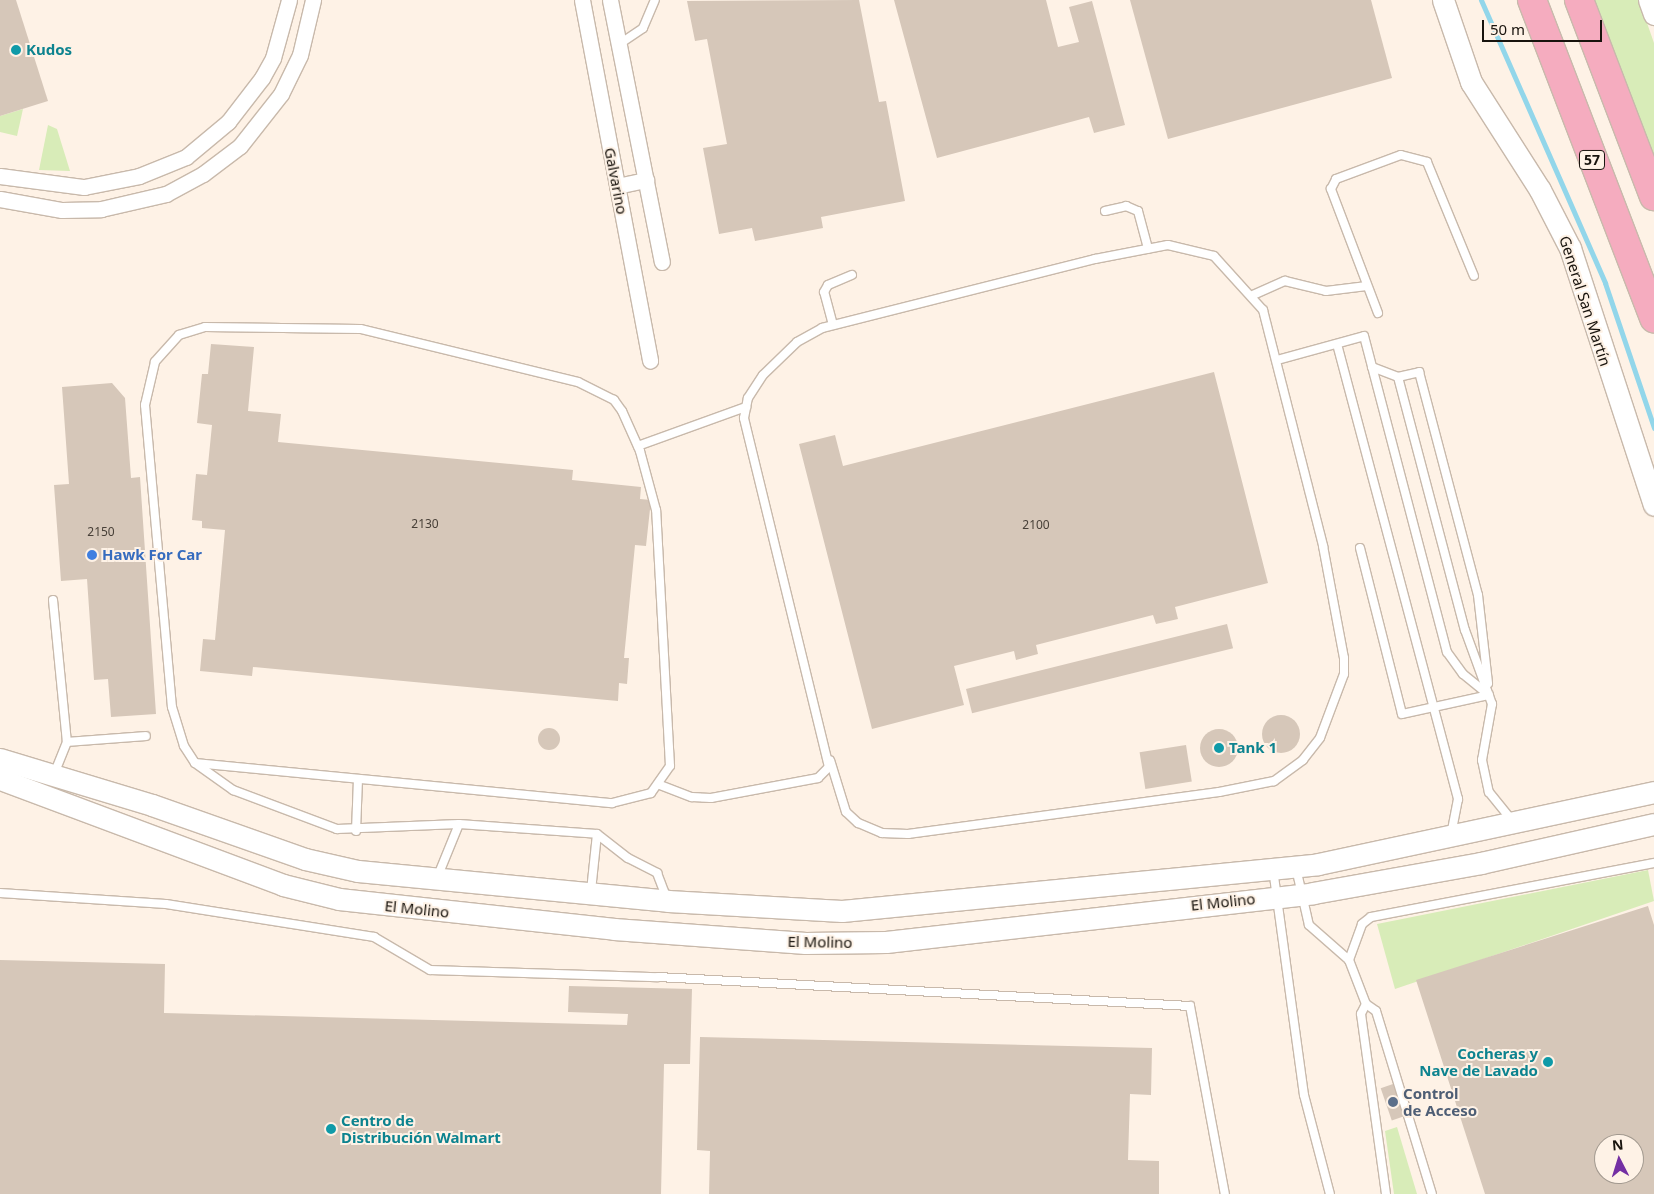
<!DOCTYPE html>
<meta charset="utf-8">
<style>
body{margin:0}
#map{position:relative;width:1654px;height:1194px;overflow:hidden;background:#fef2e6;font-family:"Noto Sans",sans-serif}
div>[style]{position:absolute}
.green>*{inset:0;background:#d8ecb8}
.stream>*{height:5px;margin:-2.5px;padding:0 2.5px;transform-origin:2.5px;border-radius:2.5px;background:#92d6ea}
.building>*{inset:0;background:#d6c7b9;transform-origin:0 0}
.round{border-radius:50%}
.roads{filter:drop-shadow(1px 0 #c8b9ab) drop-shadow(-1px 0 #c8b9ab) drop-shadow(0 1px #c8b9ab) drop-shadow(0 -1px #c8b9ab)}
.lane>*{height:8px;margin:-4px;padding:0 4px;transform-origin:4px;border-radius:4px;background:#fff}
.street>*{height:15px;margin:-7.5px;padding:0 7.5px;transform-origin:7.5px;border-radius:7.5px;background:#fff}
.secondary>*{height:21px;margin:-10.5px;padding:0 10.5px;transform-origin:10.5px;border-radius:10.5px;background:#fff}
.highway>*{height:28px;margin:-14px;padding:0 14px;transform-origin:14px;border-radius:14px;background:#f5acbf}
.dots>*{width:14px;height:14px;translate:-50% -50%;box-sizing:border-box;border:2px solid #fef2e6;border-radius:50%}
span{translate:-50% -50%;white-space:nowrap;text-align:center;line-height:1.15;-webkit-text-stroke:4px #fef2e6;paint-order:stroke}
.number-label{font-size:12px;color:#484038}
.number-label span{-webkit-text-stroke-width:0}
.shield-label span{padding:1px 4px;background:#fef2e6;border:1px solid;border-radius:4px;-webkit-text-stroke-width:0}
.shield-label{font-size:14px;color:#18130d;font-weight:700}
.culture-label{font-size:15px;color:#0d838f;font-weight:700}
.left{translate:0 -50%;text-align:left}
.right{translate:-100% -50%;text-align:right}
.street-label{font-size:15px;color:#18130d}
.shop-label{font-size:15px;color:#366cbe;font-weight:700}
.service-label{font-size:15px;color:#4e5e75;font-weight:700}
.north{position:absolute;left:1594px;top:1134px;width:50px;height:50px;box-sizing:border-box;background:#fef2e6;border:1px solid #a2998f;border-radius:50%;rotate:355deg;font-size:14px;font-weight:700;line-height:20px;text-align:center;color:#18130d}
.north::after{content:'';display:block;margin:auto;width:18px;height:22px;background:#742fa3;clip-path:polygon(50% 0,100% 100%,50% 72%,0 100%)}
.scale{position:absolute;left:1482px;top:20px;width:120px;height:22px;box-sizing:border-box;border:2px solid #18130d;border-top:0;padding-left:6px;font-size:15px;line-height:18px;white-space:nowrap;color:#18130d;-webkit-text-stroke:4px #fef2e6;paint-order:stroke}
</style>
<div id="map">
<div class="green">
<div style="clip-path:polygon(1590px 0,1639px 0,1654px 43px,1654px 168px)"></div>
<div style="clip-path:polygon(23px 109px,17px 136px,0 132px,0 116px)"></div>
<div style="clip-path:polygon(48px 125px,57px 129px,70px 171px,39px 170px)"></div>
<div style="clip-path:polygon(1648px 870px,1654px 901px,1395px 989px,1377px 924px)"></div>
<div style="clip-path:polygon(1397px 1127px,1417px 1194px,1394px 1194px,1385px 1131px)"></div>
</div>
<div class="stream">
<div style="left:1481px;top:0;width:309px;rotate:66.3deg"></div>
<div style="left:1605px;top:283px;width:153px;rotate:71.3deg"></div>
</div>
<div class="building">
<div style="clip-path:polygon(0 0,16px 0,48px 101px,0 116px)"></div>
<div style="clip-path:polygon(859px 0,879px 102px,886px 101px,905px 201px,821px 217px,823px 228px,755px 241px,752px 228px,719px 234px,703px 148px,727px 144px,707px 39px,695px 41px,687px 1px)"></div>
<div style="clip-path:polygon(894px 0,1046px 0,1058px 47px,1079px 42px,1069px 7px,1092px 1px,1125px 125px,1094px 133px,1089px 117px,937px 158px)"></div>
<div style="clip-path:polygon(1130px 0,1371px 0,1392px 78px,1168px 139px)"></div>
<div style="clip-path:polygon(211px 344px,254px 347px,248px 411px,281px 414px,278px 442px,573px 470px,572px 480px,641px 487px,640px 499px,651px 500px,646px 546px,635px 545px,624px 658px,629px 658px,627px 684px,619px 683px,618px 701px,253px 667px,252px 676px,200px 671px,203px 639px,215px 640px,225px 530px,202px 528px,202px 521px,192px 520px,196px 474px,207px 475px,212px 425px,197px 423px,202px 374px,208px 374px)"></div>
<div style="clip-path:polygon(1214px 372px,1268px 583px,1175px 607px,1178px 619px,1156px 624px,1153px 615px,1036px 645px,1038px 654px,1016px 660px,1014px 651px,954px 666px,964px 705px,872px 729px,799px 444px,835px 435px,843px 466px)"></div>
<div style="clip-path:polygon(112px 383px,125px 398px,131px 478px,140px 477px,156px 714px,111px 717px,108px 679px,94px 680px,87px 579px,61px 581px,54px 485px,69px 484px,62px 387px)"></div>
<div style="left:1227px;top:624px;width:25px;height:269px;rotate:76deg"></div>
<div class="round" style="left:1262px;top:715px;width:38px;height:38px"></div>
<div class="round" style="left:538px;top:728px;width:22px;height:22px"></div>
<div class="round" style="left:1200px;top:729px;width:38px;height:38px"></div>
<div style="left:1186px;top:745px;width:37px;height:47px;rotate:81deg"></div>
<div style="clip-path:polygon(evenodd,1648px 906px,1654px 925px,1654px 1194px,1485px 1194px,1416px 980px,1648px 906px,1604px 1144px,1634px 1144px,1634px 1174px,1604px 1174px,1604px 1144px)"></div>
<div style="clip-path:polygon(0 960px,165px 964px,164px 1013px,627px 1025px,628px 1014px,568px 1012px,569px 986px,692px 989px,690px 1064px,664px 1064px,661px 1194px,0 1194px)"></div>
<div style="clip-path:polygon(700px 1037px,1152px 1048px,1151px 1095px,1130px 1094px,1128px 1160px,1159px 1161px,1159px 1194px,709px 1194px,710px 1151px,697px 1150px)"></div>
<div style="left:1393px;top:1084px;width:34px;height:13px;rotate:71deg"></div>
</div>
<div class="roads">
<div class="lane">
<div style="left:618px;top:45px;width:30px;rotate:-34deg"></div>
<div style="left:643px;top:28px;width:30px;rotate:-67deg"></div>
<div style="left:1105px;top:211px;width:22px;rotate:-13deg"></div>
<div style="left:1126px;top:206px;width:13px;rotate:23deg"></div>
<div style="left:1138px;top:211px;width:39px;rotate:75deg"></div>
<div style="left:1253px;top:295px;width:35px;rotate:-24deg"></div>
<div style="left:1285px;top:281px;width:42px;rotate:13.7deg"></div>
<div style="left:1326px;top:291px;width:41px;rotate:-7deg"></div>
<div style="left:1378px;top:313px;width:133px;rotate:-110.8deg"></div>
<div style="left:1331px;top:189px;width:11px;rotate:-63deg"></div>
<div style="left:1336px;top:179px;width:69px;rotate:-20.3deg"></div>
<div style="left:1401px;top:155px;width:27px;rotate:15deg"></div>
<div style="left:1427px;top:162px;width:123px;rotate:67.6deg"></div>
<div style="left:833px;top:325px;width:34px;rotate:-105deg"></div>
<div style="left:824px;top:292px;width:8px;rotate:-60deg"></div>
<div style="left:828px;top:285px;width:26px;rotate:-23deg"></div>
<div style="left:1337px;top:344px;width:471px;rotate:75.1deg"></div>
<div style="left:1458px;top:799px;width:36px;rotate:101deg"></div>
<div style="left:1277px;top:360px;width:90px;rotate:-15.4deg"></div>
<div style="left:1364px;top:336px;width:327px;rotate:75.3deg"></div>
<div style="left:1447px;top:652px;width:27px;rotate:54deg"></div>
<div style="left:1463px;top:674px;width:32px;rotate:39deg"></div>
<div style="left:1372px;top:367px;width:28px;rotate:21deg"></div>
<div style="left:1398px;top:377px;width:262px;rotate:75.2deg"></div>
<div style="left:1465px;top:630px;width:79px;rotate:70deg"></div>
<div style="left:1492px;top:704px;width:57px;rotate:100.1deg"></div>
<div style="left:1482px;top:760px;width:33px;rotate:78deg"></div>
<div style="left:1489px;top:792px;width:35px;rotate:51deg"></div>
<div style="left:1398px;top:377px;width:22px;rotate:-13deg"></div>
<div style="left:1419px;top:372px;width:231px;rotate:75.2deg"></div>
<div style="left:1478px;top:595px;width:89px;rotate:83.5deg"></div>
<div style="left:638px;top:446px;width:115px;rotate:-19.9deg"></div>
<div style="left:1360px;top:548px;width:171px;rotate:75.8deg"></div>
<div style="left:1402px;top:714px;width:89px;rotate:-12.3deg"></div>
<div style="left:53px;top:600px;width:143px;rotate:84.4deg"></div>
<div style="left:67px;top:742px;width:35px;rotate:112deg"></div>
<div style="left:67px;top:742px;width:79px;rotate:-4.3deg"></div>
<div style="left:195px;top:763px;width:419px;rotate:5.5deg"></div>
<div style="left:612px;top:803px;width:40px;rotate:-14.4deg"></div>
<div style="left:651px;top:793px;width:33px;rotate:-55deg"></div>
<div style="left:670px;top:766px;width:256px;rotate:-93.1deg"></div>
<div style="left:656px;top:510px;width:61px;rotate:-105.2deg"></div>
<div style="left:640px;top:451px;width:44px;rotate:-114.2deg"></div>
<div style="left:622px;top:411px;width:14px;rotate:-126deg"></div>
<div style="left:614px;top:400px;width:40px;rotate:-153.4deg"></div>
<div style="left:578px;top:382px;width:224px;rotate:-166.3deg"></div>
<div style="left:360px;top:329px;width:155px;rotate:-179.3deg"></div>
<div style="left:205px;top:327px;width:27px;rotate:163deg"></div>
<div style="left:179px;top:335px;width:36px;rotate:132deg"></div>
<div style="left:155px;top:362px;width:44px;rotate:103.1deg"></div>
<div style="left:145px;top:405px;width:303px;rotate:84.9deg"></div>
<div style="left:172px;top:707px;width:41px;rotate:72.9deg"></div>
<div style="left:184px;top:746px;width:20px;rotate:57deg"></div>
<div style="left:195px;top:763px;width:47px;rotate:35.4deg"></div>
<div style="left:233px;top:790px;width:111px;rotate:20.6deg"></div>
<div style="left:337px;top:829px;width:122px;rotate:-2.3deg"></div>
<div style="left:660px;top:785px;width:34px;rotate:21deg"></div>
<div style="left:692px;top:797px;width:19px;rotate:3deg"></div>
<div style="left:711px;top:798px;width:109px;rotate:-10.6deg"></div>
<div style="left:818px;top:778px;width:16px;rotate:-45deg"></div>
<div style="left:829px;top:767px;width:359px;rotate:-103.7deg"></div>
<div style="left:744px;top:418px;width:20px;rotate:-79deg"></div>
<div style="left:748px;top:398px;width:27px;rotate:-57deg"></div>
<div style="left:763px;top:375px;width:47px;rotate:-44.1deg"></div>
<div style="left:797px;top:342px;width:29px;rotate:-29deg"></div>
<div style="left:822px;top:328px;width:282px;rotate:-14.2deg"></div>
<div style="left:1095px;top:259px;width:74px;rotate:-10.9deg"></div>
<div style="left:1168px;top:245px;width:47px;rotate:13.4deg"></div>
<div style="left:1214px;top:256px;width:73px;rotate:47.8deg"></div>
<div style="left:1263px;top:310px;width:244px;rotate:75.7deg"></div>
<div style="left:1323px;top:546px;width:114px;rotate:79.4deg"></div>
<div style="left:1344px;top:658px;width:16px;rotate:90deg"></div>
<div style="left:1344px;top:674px;width:68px;rotate:110.6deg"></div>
<div style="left:1320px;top:738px;width:28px;rotate:128deg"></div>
<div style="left:1303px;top:760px;width:36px;rotate:144deg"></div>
<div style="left:1274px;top:781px;width:56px;rotate:168.7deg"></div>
<div style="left:1219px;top:792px;width:314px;rotate:172.3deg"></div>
<div style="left:908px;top:834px;width:26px;rotate:-178deg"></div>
<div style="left:882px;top:833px;width:26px;rotate:-157deg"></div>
<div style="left:858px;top:823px;width:16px;rotate:-137deg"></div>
<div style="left:846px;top:812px;width:54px;rotate:-107.1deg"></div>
<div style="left:356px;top:831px;width:52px;rotate:-87.8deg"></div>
<div style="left:1296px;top:868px;width:58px;rotate:77.2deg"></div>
<div style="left:1309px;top:925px;width:53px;rotate:41.2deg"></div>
<div style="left:1349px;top:960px;width:47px;rotate:68.9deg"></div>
<div style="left:1366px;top:1004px;width:12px;rotate:35deg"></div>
<div style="left:1376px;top:1011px;width:191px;rotate:73deg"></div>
<div style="left:1273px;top:869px;width:228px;rotate:82.2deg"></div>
<div style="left:1304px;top:1095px;width:102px;rotate:75.3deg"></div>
<div style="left:437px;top:878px;width:58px;rotate:-67.8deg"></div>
<div style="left:459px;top:824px;width:138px;rotate:4.1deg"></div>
<div style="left:597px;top:834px;width:39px;rotate:38deg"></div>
<div style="left:628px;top:858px;width:33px;rotate:27deg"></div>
<div style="left:657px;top:873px;width:28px;rotate:69deg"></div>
<div style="left:591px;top:891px;width:57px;rotate:-84deg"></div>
<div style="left:0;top:893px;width:166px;rotate:3.8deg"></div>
<div style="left:166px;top:904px;width:211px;rotate:9deg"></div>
<div style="left:374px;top:937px;width:65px;rotate:30.5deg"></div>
<div style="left:430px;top:970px;width:228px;rotate:1.8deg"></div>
<div style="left:658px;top:977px;width:533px;rotate:3.12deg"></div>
<div style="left:1190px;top:1006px;width:191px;rotate:79.5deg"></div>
<div style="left:1349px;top:960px;width:38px;rotate:-70deg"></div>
<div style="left:1362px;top:924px;width:11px;rotate:-38deg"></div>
<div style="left:1371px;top:917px;width:288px;rotate:-10.8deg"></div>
<div style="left:1366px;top:1004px;width:11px;rotate:117deg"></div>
<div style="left:1361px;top:1014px;width:182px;rotate:82.1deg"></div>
</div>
<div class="street">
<div style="left:582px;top:0;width:367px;rotate:79.3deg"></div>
<div style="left:610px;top:0;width:267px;rotate:78.8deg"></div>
<div style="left:0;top:176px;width:85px;rotate:7.5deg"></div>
<div style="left:84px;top:187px;width:56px;rotate:-11.3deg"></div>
<div style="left:139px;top:176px;width:51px;rotate:-22deg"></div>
<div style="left:186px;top:157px;width:55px;rotate:-39.8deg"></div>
<div style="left:228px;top:122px;width:56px;rotate:-52.3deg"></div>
<div style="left:262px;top:78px;width:23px;rotate:-61deg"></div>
<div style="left:273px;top:58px;width:60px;rotate:-74.6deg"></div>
<div style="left:617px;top:186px;width:30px;rotate:-12deg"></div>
<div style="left:0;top:199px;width:63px;rotate:10.1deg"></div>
<div style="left:62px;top:210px;width:39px;rotate:-1deg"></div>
<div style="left:101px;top:209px;width:67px;rotate:-13deg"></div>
<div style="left:166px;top:194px;width:42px;rotate:-28.4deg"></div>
<div style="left:203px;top:174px;width:46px;rotate:-37.1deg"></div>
<div style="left:240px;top:146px;width:66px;rotate:-51.7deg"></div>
<div style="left:281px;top:94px;width:43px;rotate:-64deg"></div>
<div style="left:300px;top:55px;width:57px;rotate:-76.7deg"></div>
</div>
<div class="secondary">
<div style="left:1443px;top:0;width:87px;rotate:71.1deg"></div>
<div style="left:1471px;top:82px;width:128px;rotate:57.4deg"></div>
<div style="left:1540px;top:190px;width:65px;rotate:62.7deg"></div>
<div style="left:1570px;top:248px;width:270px;rotate:71.9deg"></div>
<div style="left:1649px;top:0;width:15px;rotate:70deg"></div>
<div style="left:0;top:759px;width:159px;rotate:16.8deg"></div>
<div style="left:152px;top:805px;width:162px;rotate:19.4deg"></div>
<div style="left:305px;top:859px;width:54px;rotate:12.8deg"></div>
<div style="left:358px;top:871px;width:311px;rotate:5.5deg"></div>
<div style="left:668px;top:901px;width:174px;rotate:3.3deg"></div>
<div style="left:842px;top:911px;width:478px;rotate:-5.6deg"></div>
<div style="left:1318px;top:864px;width:344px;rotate:-12.1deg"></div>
<div style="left:0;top:779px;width:302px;rotate:20.5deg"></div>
<div style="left:283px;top:885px;width:58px;rotate:14deg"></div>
<div style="left:339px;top:899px;width:277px;rotate:6.2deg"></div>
<div style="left:614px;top:929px;width:192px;rotate:4.2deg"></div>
<div style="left:805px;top:943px;width:81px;rotate:-0.7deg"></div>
<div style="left:886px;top:942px;width:430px;rotate:-6.5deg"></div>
<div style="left:1313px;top:893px;width:171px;rotate:-10.1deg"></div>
<div style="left:1481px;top:863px;width:177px;rotate:-12.7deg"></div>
</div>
<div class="highway">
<div style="left:1532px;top:0;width:341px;rotate:69deg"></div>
<div style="left:1579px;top:0;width:210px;rotate:69.1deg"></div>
</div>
</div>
<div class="dots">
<div style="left:16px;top:50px;background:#0f9aa8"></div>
<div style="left:92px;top:555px;background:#3f7fe0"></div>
<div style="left:1219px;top:748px;background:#0f9aa8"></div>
<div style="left:1548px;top:1062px;background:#0f9aa8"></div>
<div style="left:1393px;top:1102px;background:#5c6f8a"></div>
<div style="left:331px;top:1129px;background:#0f9aa8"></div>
</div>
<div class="number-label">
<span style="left:425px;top:524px">2130</span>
<span style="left:1036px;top:525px">2100</span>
<span style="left:101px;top:532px">2150</span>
</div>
<div class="shield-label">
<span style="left:1592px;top:160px">57</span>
</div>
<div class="culture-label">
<span class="left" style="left:26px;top:50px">Kudos</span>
<span class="left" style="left:1229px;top:748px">Tank 1</span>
<span class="right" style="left:1538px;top:1062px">Cocheras y<br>Nave de Lavado</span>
<span class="left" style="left:341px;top:1129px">Centro de<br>Distribución Walmart</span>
</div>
<div class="street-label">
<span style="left:616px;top:181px;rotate:79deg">Galvarino</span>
<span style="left:1585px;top:301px;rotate:72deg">General San Martín</span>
<span style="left:1223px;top:902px;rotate:-6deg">El Molino</span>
<span style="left:417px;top:909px;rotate:6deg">El Molino</span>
<span style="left:820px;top:942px;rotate:1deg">El Molino</span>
</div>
<div class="shop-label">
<span class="left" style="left:102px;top:555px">Hawk For Car</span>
</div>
<div class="service-label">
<span class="left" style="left:1403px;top:1102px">Control<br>de Acceso</span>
</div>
<div class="north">N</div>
<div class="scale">50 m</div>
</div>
